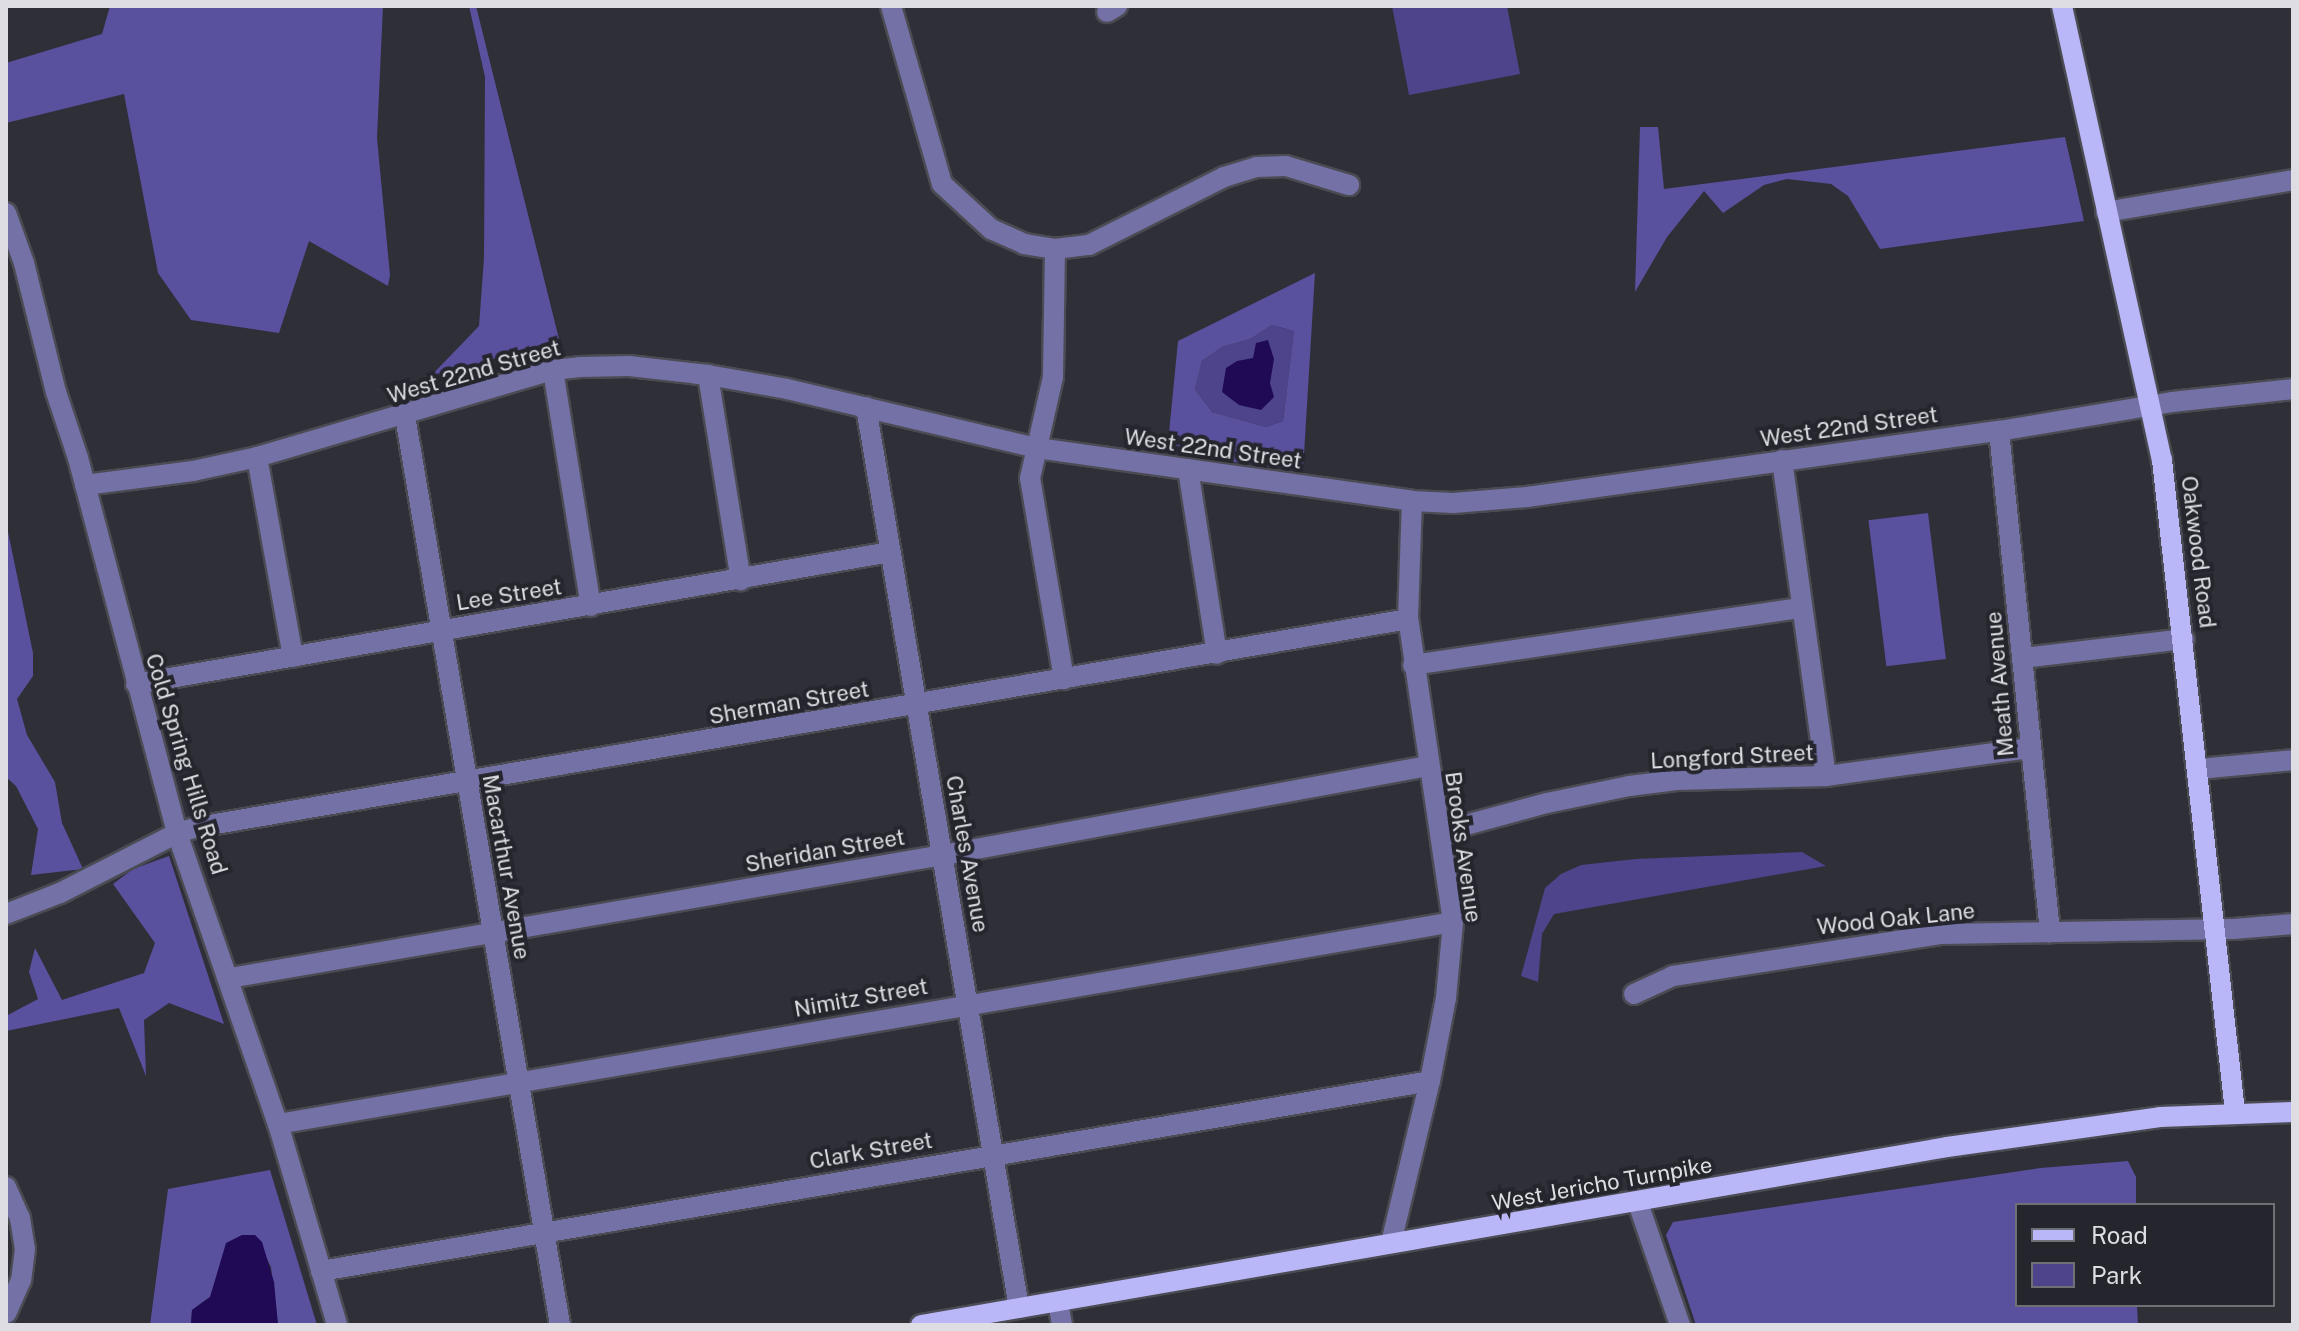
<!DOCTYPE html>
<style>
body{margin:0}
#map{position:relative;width:2299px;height:1331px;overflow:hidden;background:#2f2f38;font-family:"Public Sans",sans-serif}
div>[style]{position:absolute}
.green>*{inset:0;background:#4d448b}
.forest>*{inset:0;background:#59509e;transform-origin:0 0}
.water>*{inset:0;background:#200a55}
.roads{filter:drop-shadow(2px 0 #4b4b53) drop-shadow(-2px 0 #4b4b53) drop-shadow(0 2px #4b4b53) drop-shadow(0 -2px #4b4b53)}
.minor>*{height:20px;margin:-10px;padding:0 10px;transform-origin:10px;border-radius:10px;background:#7471a6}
.major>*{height:20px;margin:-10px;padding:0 10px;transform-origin:10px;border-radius:10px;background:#bab7f9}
span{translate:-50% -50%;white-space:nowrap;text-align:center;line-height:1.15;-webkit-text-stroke:8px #25252e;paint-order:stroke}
.street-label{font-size:22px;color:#dddde3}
.frame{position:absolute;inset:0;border:8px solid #dddde3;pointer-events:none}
.legend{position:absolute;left:2015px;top:1203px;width:260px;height:104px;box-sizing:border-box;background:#25252e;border:2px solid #6f6f76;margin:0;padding:10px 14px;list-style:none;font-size:24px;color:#dddde3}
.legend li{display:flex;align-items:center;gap:16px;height:40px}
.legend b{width:40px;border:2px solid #6f6f76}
</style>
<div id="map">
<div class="green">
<div style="clip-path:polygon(1392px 6px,1507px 6px,1520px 74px,1409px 95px)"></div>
<div style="clip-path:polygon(1272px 325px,1294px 331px,1283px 421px,1266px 427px,1212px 412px,1195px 389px,1202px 361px,1222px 347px,1250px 339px)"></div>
<div style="clip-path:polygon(1802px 852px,1826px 866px,1554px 914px,1542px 934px,1538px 982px,1521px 976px,1545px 888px,1561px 874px,1581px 865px,1636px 859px)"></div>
</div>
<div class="forest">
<div style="clip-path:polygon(110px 6px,383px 6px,377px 138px,390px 275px,388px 286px,309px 241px,279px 333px,191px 320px,158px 273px,124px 94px,6px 123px,6px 63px,102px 34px)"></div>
<div style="clip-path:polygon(469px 6px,476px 6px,559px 339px,428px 379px,479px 326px,484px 258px,485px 77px)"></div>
<div style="clip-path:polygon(1640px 127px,1658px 127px,1664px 189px,2065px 137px,2084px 221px,1880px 249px,1848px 196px,1831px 184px,1787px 179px,1764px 185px,1723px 213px,1704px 191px,1667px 237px,1635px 292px)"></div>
<div style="clip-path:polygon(evenodd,1315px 273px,1303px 471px,1167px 453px,1178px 341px,1315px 273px,1272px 325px,1294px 331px,1283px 421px,1266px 427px,1212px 412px,1195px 389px,1202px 361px,1222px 347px,1250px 339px,1272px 325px)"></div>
<div style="left:1928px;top:513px;width:147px;height:60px;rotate:83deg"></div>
<div style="clip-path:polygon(6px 522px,33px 653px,33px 676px,17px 699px,27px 735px,55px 782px,62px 823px,83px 869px,31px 875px,38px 829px,16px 786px,6px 777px)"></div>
<div style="clip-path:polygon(169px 856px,224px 1024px,169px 1003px,144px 1020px,146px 1076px,119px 1008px,6px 1031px,6px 1016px,38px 999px,29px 972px,35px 948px,62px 1000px,144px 973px,155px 943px,113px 884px,133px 869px)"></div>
<div style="clip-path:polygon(2128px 1161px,2136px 1177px,2136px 1205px,2017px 1205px,2017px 1305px,2137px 1305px,2138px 1325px,1696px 1325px,1666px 1235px,1673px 1222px,2040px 1168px)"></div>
<div style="clip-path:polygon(270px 1170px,317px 1325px,278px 1325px,271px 1267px,255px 1235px,242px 1235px,232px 1241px,210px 1297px,192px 1310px,191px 1325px,150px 1325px,168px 1189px)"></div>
</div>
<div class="water">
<div style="clip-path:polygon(1268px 340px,1274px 359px,1270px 383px,1274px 397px,1261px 410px,1239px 405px,1222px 392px,1226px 368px,1237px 361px,1253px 358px,1256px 343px)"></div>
<div style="clip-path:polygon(242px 1235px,255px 1235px,262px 1242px,274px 1282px,278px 1325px,191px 1325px,192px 1310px,210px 1297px,226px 1243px)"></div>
</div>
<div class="roads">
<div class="minor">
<div style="left:891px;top:6px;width:185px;rotate:74deg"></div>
<div style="left:942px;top:184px;width:67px;rotate:42.6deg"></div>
<div style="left:991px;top:229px;width:36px;rotate:24deg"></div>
<div style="left:1024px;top:244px;width:31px;rotate:9deg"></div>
<div style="left:1055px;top:249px;width:34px;rotate:-7deg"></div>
<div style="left:1089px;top:245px;width:151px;rotate:-26.7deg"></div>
<div style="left:1224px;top:177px;width:34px;rotate:-17deg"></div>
<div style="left:1257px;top:167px;width:29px;rotate:-2deg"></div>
<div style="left:1286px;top:166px;width:66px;rotate:16.8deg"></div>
<div style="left:1107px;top:12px;width:12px;rotate:-31deg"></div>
<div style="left:2106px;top:212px;width:190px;rotate:-9.7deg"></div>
<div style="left:6px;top:213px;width:53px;rotate:70.2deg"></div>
<div style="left:24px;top:263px;width:133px;rotate:76.1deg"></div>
<div style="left:56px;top:392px;width:70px;rotate:71.6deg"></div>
<div style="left:78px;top:458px;width:388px;rotate:75.2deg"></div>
<div style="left:177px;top:833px;width:308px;rotate:70.9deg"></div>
<div style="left:278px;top:1124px;width:209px;rotate:73.6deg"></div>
<div style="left:1055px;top:249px;width:128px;rotate:90.9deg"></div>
<div style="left:1053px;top:377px;width:104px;rotate:102.8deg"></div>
<div style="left:1030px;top:478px;width:204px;rotate:80.4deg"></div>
<div style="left:553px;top:370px;width:239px;rotate:80.9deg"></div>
<div style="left:708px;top:375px;width:208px;rotate:80.9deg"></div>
<div style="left:866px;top:407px;width:914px;rotate:80.36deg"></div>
<div style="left:405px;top:416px;width:922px;rotate:80.32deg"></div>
<div style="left:1999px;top:431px;width:504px;rotate:84.19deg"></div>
<div style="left:257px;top:457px;width:203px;rotate:79.8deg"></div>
<div style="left:1782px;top:460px;width:319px;rotate:82.1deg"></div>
<div style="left:1188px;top:469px;width:187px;rotate:81.1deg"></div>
<div style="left:85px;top:485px;width:109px;rotate:-7.4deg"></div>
<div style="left:193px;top:471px;width:66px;rotate:-12.3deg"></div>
<div style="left:257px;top:457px;width:309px;rotate:-16.4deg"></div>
<div style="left:553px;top:370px;width:27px;rotate:-6deg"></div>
<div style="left:580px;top:367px;width:49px;rotate:-1.2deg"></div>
<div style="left:629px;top:366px;width:80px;rotate:6.5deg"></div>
<div style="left:708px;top:375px;width:80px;rotate:10deg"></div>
<div style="left:787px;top:389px;width:257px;rotate:13.3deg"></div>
<div style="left:1037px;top:448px;width:379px;rotate:8deg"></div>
<div style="left:1412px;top:501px;width:41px;rotate:2.8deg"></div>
<div style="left:1453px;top:503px;width:74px;rotate:-4.6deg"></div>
<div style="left:1527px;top:497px;width:477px;rotate:-8deg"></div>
<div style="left:1999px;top:431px;width:175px;rotate:-9.5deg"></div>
<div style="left:2172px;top:402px;width:122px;rotate:-6.1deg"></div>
<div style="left:2023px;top:658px;width:162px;rotate:-6.7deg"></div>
<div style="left:1413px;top:665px;width:392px;rotate:-8.4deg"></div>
<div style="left:136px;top:684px;width:765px;rotate:-9.93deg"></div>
<div style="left:2198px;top:769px;width:95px;rotate:-5.4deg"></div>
<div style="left:1440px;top:832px;width:111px;rotate:-15.2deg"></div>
<div style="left:1547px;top:803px;width:84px;rotate:-11.7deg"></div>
<div style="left:1629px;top:786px;width:48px;rotate:-7.1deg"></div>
<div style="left:1677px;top:780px;width:149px;rotate:-1.5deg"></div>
<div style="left:1826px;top:776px;width:206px;rotate:-7.8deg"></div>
<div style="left:6px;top:914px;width:58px;rotate:-21.3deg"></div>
<div style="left:60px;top:893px;width:131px;rotate:-27.1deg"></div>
<div style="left:177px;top:833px;width:22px;rotate:-16deg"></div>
<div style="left:198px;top:827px;width:1228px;rotate:-9.75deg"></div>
<div style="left:230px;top:978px;width:724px;rotate:-9.79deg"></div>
<div style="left:943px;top:855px;width:492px;rotate:-10.4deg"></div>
<div style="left:1634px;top:994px;width:43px;rotate:-24.8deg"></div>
<div style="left:1673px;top:976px;width:272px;rotate:-8.9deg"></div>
<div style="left:1942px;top:934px;width:292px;rotate:-1deg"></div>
<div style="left:2234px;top:929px;width:59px;rotate:-4.8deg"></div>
<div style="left:278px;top:1124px;width:1192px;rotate:-9.75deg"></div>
<div style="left:6px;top:1187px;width:34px;rotate:66deg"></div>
<div style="left:20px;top:1218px;width:31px;rotate:81deg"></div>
<div style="left:25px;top:1249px;width:31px;rotate:97deg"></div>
<div style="left:21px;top:1280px;width:36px;rotate:114deg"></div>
<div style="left:1638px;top:1203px;width:129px;rotate:71deg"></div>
<div style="left:1391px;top:1243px;width:167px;rotate:-76.5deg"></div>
<div style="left:1430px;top:1081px;width:85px;rotate:-79.1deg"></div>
<div style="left:1446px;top:998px;width:76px;rotate:-84.7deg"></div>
<div style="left:1453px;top:922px;width:306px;rotate:-98.4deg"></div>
<div style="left:1408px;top:619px;width:118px;rotate:-88.1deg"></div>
<div style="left:321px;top:1271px;width:1125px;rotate:-9.72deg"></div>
<div style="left:1058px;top:1302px;width:23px;rotate:80deg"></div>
</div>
<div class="major">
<div style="left:2062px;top:6px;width:465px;rotate:77.6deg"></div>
<div style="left:2162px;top:460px;width:656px;rotate:83.61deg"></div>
<div style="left:921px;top:1325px;width:1041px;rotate:-9.84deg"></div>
<div style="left:1947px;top:1147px;width:215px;rotate:-8deg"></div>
<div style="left:2160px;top:1117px;width:133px;rotate:-2.2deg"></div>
</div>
</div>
<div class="street-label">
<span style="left:474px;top:372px;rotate:-16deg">West 22nd Street</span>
<span style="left:1849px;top:427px;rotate:-8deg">West 22nd Street</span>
<span style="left:1213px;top:449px;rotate:8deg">West 22nd Street</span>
<span style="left:2198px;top:552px;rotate:83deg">Oakwood Road</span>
<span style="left:509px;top:595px;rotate:-9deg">Lee Street</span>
<span style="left:2000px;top:684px;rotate:-95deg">Meath Avenue</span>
<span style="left:789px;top:703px;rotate:-10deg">Sherman Street</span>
<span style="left:1732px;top:757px;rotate:-3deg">Longford Street</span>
<span style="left:186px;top:764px;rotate:73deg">Cold Spring Hills Road</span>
<span style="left:1463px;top:847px;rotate:82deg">Brooks Avenue</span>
<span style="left:825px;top:851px;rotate:-10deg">Sheridan Street</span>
<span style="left:967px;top:854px;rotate:80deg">Charles Avenue</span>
<span style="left:506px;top:867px;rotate:80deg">Macarthur Avenue</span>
<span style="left:1896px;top:919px;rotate:-6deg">Wood Oak Lane</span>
<span style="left:861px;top:998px;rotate:-10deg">Nimitz Street</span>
<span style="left:871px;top:1151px;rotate:-10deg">Clark Street</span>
<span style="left:1602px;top:1184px;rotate:-10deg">West Jericho Turnpike</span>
</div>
<div class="frame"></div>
<ul class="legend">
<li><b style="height:10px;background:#bab7f9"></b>Road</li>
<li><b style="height:22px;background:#4d448b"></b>Park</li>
</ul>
</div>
